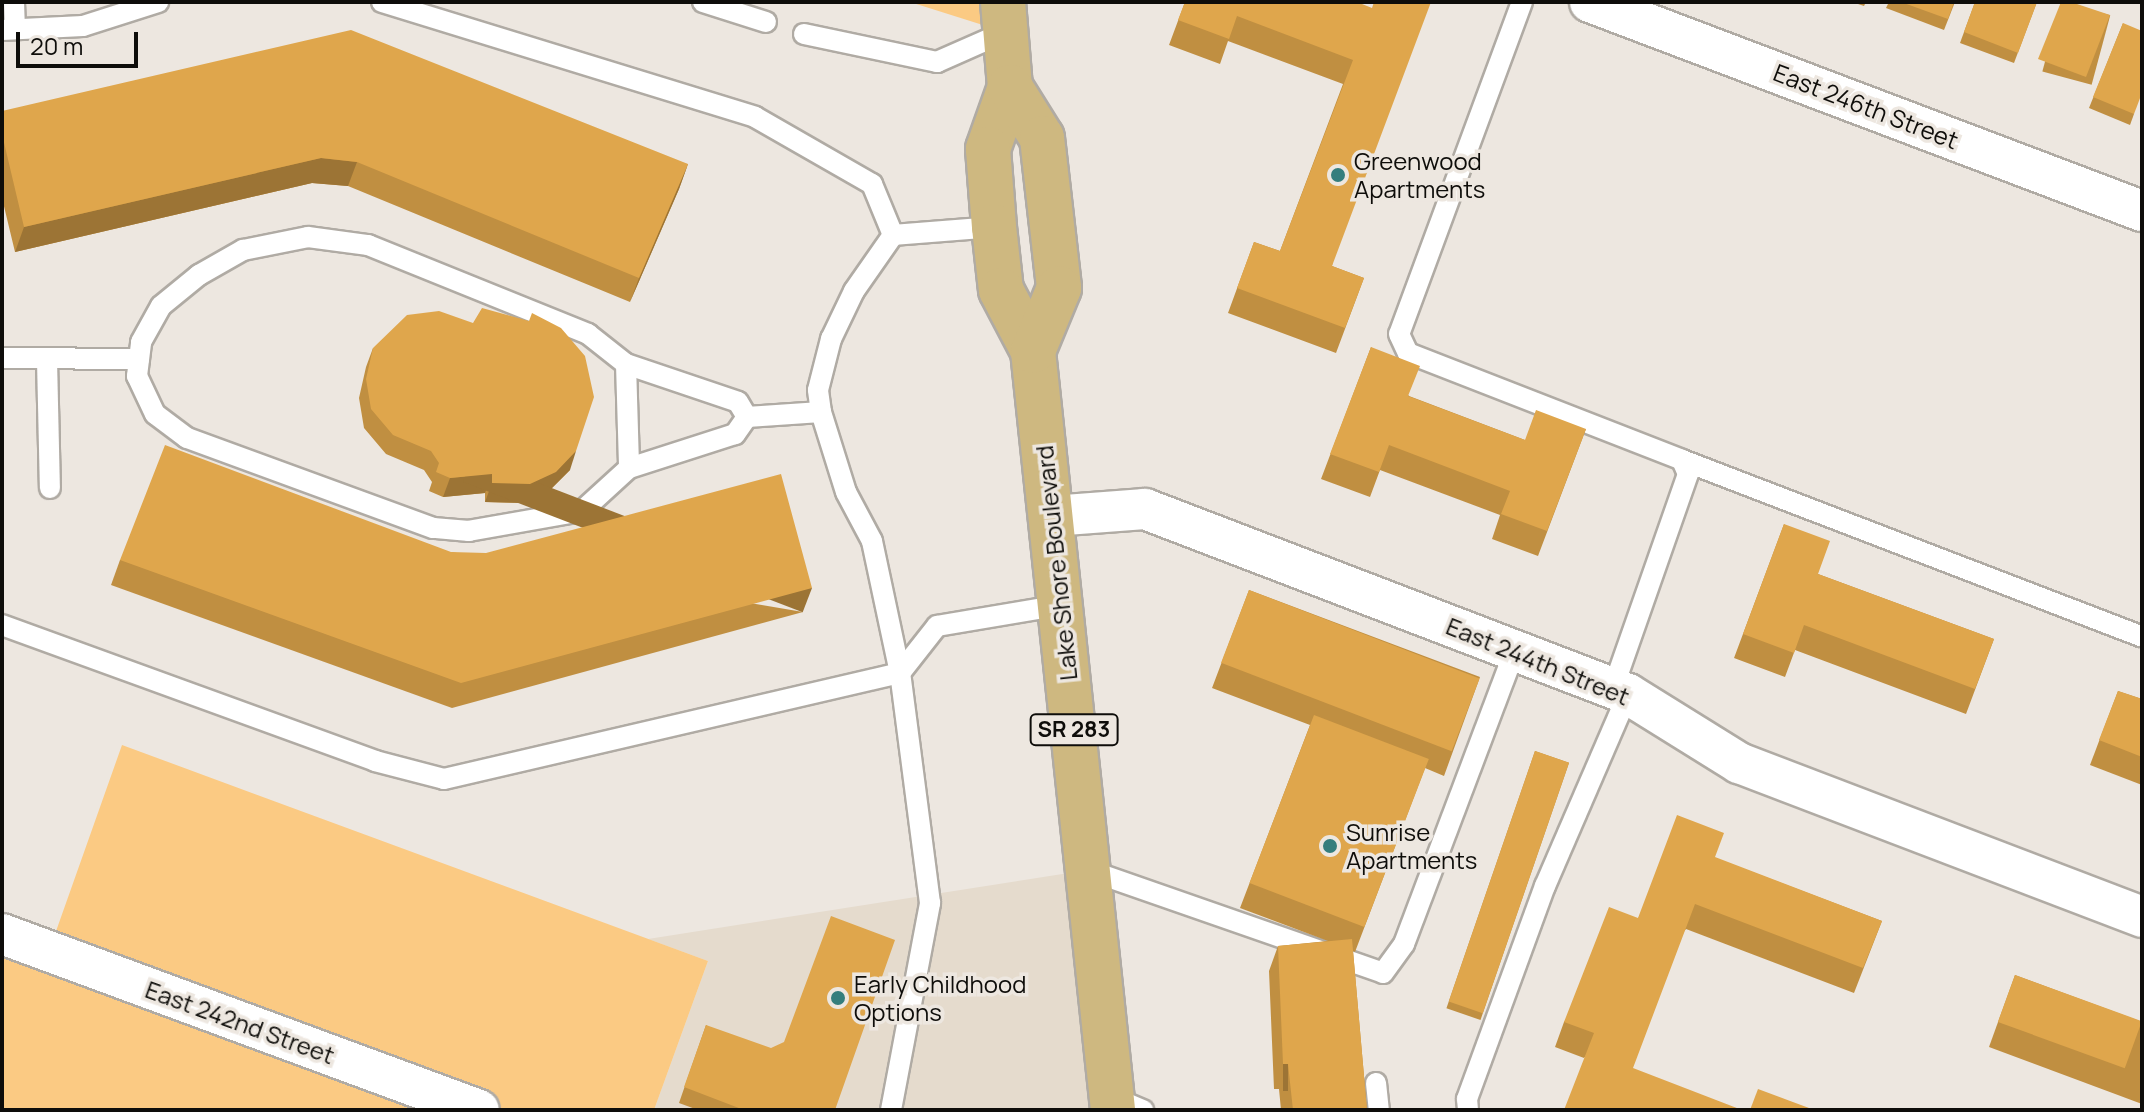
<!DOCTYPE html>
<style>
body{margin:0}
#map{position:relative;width:2144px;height:1112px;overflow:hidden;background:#ede7e0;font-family:Manrope,sans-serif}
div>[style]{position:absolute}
.built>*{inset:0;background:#e5dbcd}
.green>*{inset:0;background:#fbca83}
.roads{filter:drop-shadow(2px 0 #b0aba4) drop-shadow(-2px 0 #b0aba4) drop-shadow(0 2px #b0aba4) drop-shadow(0 -2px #b0aba4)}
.lane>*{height:20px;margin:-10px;padding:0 10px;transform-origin:10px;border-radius:10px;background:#fff}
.street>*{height:40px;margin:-20px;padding:0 20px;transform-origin:20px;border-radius:20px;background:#fff}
.primary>*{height:44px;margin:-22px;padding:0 22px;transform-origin:22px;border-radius:22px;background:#ceb880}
.wall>*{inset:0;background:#c08f41;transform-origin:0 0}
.shaded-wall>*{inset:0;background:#9c7435;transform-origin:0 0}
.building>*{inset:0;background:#dfa64c;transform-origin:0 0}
.dots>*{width:22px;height:22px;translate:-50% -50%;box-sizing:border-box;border:4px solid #ede7e0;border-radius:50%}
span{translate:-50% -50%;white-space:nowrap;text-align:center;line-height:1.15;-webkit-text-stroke:7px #ede7e0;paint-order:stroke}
.shield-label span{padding:2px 6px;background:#ede7e0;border:2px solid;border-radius:6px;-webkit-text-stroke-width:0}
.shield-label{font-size:22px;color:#0e0d0a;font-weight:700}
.street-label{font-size:24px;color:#0e0d0a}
.poi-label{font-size:24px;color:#0e0d0a}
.left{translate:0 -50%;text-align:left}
.frame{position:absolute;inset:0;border:4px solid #0e0d0a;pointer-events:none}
.scale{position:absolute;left:16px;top:32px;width:122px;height:36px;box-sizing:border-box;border:4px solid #0e0d0a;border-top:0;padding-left:10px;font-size:24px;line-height:28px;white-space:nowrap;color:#0e0d0a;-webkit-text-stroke:6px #ede7e0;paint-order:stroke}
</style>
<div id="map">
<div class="built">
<div style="clip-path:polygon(1088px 870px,1113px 1110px,654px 1110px,708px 961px,648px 939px)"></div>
</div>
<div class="green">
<div style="clip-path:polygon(910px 2px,1003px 2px,1005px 32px)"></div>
<div style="clip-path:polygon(122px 745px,708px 961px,654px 1110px,2px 1110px,2px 934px,49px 951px)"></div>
</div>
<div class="roads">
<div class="lane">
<div style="left:14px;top:2px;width:26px;rotate:88deg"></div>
<div style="left:382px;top:2px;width:390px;rotate:17.1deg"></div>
<div style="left:755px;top:117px;width:135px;rotate:29.8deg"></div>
<div style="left:872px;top:184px;width:55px;rotate:67.6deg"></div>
<div style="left:703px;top:2px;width:66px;rotate:17.6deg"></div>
<div style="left:1522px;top:2px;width:354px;rotate:110.3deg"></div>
<div style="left:1399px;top:334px;width:21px;rotate:65deg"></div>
<div style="left:1408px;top:353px;width:294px;rotate:21.3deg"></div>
<div style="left:1682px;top:460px;width:15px;rotate:67deg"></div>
<div style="left:1688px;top:474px;width:227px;rotate:109.3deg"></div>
<div style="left:2px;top:30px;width:81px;rotate:-2.8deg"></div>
<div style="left:83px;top:26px;width:79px;rotate:-17.7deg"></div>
<div style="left:804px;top:34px;width:136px;rotate:11.9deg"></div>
<div style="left:937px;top:62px;width:74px;rotate:-23.8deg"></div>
<div style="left:893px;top:235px;width:101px;rotate:-4.5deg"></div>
<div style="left:308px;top:237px;width:61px;rotate:7.6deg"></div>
<div style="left:368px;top:245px;width:237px;rotate:22deg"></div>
<div style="left:588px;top:334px;width:48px;rotate:38.3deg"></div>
<div style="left:626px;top:364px;width:118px;rotate:18.7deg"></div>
<div style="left:738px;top:402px;width:17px;rotate:59deg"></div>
<div style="left:747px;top:417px;width:21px;rotate:125deg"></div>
<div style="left:735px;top:434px;width:111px;rotate:162.2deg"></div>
<div style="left:629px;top:468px;width:64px;rotate:137.5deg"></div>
<div style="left:582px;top:511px;width:115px;rotate:170deg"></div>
<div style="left:469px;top:531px;width:36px;rotate:-175deg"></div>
<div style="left:433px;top:528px;width:262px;rotate:-159.9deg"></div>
<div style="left:187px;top:438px;width:40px;rotate:-143deg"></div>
<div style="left:155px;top:414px;width:42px;rotate:-115.3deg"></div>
<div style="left:137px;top:376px;width:34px;rotate:-83deg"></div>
<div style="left:141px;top:342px;width:41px;rotate:-60.9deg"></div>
<div style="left:161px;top:306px;width:49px;rotate:-39.2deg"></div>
<div style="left:199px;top:275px;width:51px;rotate:-29.6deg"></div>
<div style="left:243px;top:250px;width:66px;rotate:-11.3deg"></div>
<div style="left:2px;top:358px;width:137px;rotate:0.4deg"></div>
<div style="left:47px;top:360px;width:128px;rotate:88.7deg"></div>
<div style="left:626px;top:364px;width:104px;rotate:88.3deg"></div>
<div style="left:747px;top:417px;width:74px;rotate:-3.9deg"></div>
<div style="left:821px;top:412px;width:22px;rotate:-98deg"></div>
<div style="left:818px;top:390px;width:53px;rotate:-75.7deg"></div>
<div style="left:831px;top:339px;width:53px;rotate:-64.4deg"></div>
<div style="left:854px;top:291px;width:68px;rotate:-55.1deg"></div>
<div style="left:1682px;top:460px;width:493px;rotate:21deg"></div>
<div style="left:2px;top:625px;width:397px;rotate:20deg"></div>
<div style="left:375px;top:761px;width:71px;rotate:14.6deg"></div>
<div style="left:444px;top:779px;width:468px;rotate:-13.1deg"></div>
<div style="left:900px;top:673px;width:135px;rotate:-102deg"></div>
<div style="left:872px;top:541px;width:55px;rotate:-118deg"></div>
<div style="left:846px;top:492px;width:84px;rotate:-107.4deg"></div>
<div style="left:1088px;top:870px;width:312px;rotate:19.2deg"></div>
<div style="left:1383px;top:973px;width:36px;rotate:-54deg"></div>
<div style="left:1404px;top:944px;width:313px;rotate:-69.3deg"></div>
<div style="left:1376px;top:1083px;width:27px;rotate:84deg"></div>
<div style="left:1112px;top:1097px;width:34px;rotate:23deg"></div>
<div style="left:891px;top:1110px;width:211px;rotate:-79.3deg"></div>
<div style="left:930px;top:903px;width:232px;rotate:-97.4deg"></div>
<div style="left:900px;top:673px;width:60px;rotate:-51.8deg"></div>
<div style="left:937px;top:626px;width:126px;rotate:-9.6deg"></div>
<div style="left:1468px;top:1110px;width:11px;rotate:-95deg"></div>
<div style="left:1467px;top:1099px;width:227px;rotate:-69.9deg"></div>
<div style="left:1545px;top:886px;width:209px;rotate:-66.6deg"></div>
</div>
<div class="street">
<div style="left:1590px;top:2px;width:590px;rotate:20.74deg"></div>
<div style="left:1052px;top:516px;width:93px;rotate:-4.3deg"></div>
<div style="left:1145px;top:509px;width:517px;rotate:20.96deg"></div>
<div style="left:1628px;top:694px;width:131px;rotate:31.9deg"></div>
<div style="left:1739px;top:763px;width:431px;rotate:20.9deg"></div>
<div style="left:2px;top:934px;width:508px;rotate:20.25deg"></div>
</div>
<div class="primary">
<div style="left:1003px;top:2px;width:85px;rotate:85.3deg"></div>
<div style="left:1010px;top:87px;width:66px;rotate:109.5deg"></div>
<div style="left:988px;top:149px;width:78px;rotate:85.6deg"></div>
<div style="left:994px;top:227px;width:63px;rotate:83.7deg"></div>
<div style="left:1001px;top:290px;width:69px;rotate:62.3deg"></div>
<div style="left:1033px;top:351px;width:763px;rotate:83.98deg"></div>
<div style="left:1010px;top:87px;width:60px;rotate:57.9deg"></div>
<div style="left:1042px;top:138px;width:151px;rotate:83.5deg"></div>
<div style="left:1059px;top:288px;width:68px;rotate:112.4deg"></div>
</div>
</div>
<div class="wall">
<div style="clip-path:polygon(1185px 2px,1372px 8px,1332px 266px,1364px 278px,1336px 353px,1228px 313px,1254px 242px,1280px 251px,1343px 84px,1228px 41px,1220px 64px,1169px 45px)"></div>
<div style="clip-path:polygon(1852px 2px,1866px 2px,1864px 6px)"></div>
<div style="clip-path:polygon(1889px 2px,1955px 2px,1944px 30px,1886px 8px)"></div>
<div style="clip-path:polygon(1975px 2px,2037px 2px,2014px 63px,1960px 43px)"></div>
<div style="left:2061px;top:2px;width:51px;height:72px;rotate:15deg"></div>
<div style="clip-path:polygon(2123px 23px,2134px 114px,2130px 125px,2089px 108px)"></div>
<div style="clip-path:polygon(2px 111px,688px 164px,679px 189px,630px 302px,348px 186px,312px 183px,15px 252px,2px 198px)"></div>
<div style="clip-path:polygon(1371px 347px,1409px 396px,1525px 440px,1586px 429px,1538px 556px,1492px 539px,1500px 515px,1380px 470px,1370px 497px,1321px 479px)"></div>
<div style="clip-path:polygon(373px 348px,570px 470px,549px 491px,523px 503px,485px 502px,485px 493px,443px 497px,429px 491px,432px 482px,424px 470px,386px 454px,364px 428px,359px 398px,366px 367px)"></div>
<div style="clip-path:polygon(1784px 524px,1818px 574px,1994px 639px,1966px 714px,1795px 650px,1785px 677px,1734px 658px)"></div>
<div style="clip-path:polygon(451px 552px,803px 612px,452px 708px,111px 585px,120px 560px)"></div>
<div style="clip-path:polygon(1249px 590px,1480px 677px,1444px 776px,1425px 768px,1355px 952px,1353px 951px,1367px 1110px,1281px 1110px,1279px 1089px,1274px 1089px,1269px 971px,1278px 946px,1328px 941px,1240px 908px,1310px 725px,1212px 688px)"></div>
<div style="clip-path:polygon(2118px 691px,2142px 699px,2142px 785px,2090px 765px)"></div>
<div style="left:1535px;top:751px;width:36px;height:272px;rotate:19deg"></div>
<div style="clip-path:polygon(1715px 858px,1882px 921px,1854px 993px,1686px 929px,1584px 1058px,1555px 1047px,1564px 1022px,1638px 918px)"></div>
<div style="clip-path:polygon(2015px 975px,2142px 1022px,2142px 1104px,1989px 1047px)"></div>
<div style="clip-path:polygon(706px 1025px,835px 1110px,698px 1110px,679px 1103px)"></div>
</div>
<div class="shaded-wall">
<div style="clip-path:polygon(321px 158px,357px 162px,348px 186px,312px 183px,15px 252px,24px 227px)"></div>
<div style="clip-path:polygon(688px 164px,679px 189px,630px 302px,639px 278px)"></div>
<div style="clip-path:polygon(576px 451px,570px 470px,549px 491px,523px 503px,485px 502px,492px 483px)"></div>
<div style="clip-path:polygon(492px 474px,485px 493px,443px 497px,450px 478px)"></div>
<div style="left:812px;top:588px;width:26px;height:364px;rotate:111deg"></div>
<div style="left:1283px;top:1064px;width:5px;height:27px"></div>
</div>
<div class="building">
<div style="clip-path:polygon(1185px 2px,1357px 2px,1372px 8px,1374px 2px,1431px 2px,1332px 266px,1364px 278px,1345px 328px,1237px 288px,1254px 242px,1280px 251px,1353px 60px,1237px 16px,1229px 39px,1178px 20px)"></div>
<div style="clip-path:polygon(1901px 2px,1954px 2px,1948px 19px)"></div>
<div style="clip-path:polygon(1975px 2px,2037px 2px,2018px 53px,1964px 32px)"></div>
<div style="clip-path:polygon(2061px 2px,2071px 2px,2110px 15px,2086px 77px,2038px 59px)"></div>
<div style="clip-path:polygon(2123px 23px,2142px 31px,2142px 93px,2134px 114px,2093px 97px)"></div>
<div style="clip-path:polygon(351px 30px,688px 164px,639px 278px,357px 162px,321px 158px,24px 227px,2px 134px,2px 111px)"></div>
<div style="clip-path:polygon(482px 308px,529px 321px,532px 313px,561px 328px,585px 356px,594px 397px,576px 451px,556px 472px,530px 484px,492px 483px,492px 474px,450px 478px,436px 472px,439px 463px,431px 451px,393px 435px,371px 409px,366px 379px,373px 348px,407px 315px,439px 311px,473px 323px)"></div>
<div style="clip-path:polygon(1371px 347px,1420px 366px,1408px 396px,1525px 440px,1536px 410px,1586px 429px,1547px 531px,1501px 514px,1510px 491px,1389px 445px,1379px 472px,1330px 454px)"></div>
<div style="clip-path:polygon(165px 445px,451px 552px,486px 553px,781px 474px,812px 588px,461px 683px,120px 560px)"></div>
<div style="clip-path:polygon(1784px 524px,1830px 541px,1818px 574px,1994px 639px,1975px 689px,1804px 625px,1794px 653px,1743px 634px)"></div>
<div style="left:1249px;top:590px;width:247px;height:78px;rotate:21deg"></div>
<div style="clip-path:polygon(2118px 691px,2142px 699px,2142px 757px,2099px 740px)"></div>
<div style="left:1314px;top:715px;width:123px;height:180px;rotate:21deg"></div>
<div style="left:1535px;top:751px;width:36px;height:265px;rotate:19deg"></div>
<div style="clip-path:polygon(1677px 815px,1724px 833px,1715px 857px,1882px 921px,1863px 968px,1695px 904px,1633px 1068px,1742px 1110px,1564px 1110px,1594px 1033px,1564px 1022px,1609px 907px,1638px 918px)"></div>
<div style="clip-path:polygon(831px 916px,895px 940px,835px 1110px,744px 1110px,684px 1087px,706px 1025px,771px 1048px,784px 1042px)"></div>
<div style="clip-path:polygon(1352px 939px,1367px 1110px,1293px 1110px,1288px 1064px,1283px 1064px,1278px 946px)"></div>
<div style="left:2015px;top:975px;width:135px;height:50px;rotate:20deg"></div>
<div style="clip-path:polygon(1758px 1089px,1809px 1108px,1808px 1110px,1750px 1110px)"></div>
</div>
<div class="dots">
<div style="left:1338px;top:175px;background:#357e7d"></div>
<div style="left:1330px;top:846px;background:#357e7d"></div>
<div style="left:838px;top:998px;background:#357e7d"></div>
</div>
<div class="shield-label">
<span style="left:1074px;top:730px">SR 283</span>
</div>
<div class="street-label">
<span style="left:1866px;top:106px;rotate:21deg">East 246th Street</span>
<span style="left:1056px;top:563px;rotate:-96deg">Lake Shore Boulevard</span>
<span style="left:1538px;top:661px;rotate:22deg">East 244th Street</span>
<span style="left:240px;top:1022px;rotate:20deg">East 242nd Street</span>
</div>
<div class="poi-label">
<span class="left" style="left:1354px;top:175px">Greenwood<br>Apartments</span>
<span class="left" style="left:1346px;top:846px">Sunrise<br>Apartments</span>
<span class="left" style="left:854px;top:998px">Early Childhood<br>Options</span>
</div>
<div class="frame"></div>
<div class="scale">20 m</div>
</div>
